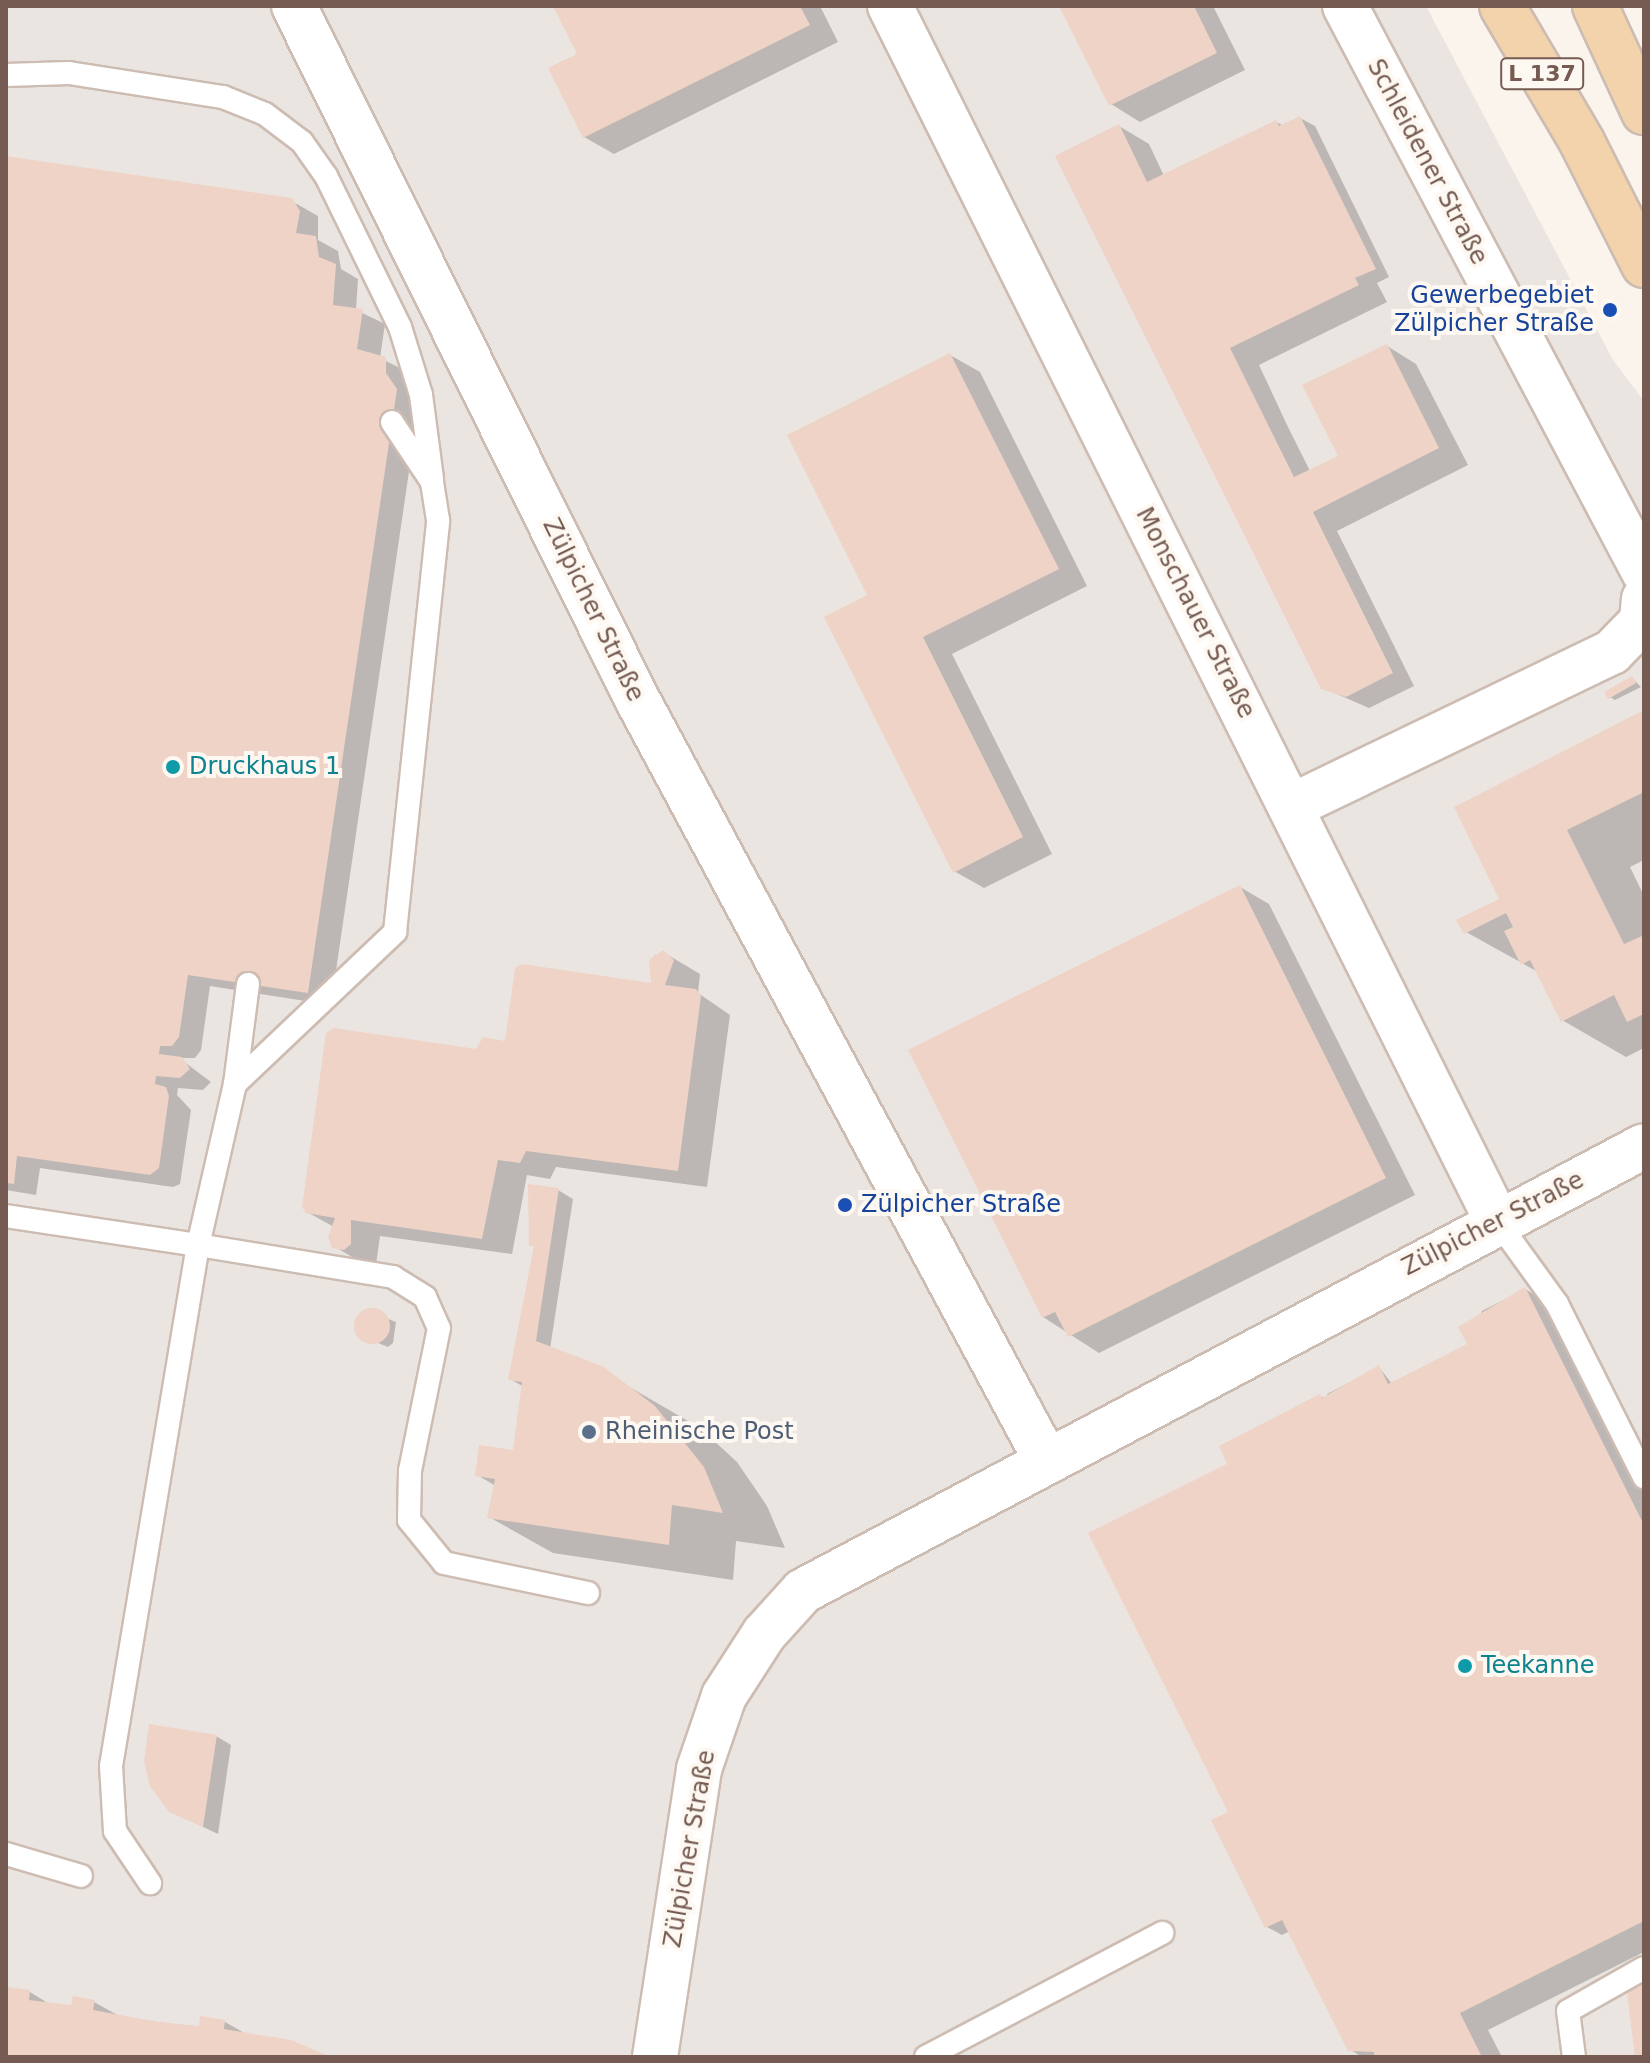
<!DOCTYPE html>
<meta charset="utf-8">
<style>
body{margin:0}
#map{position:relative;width:1650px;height:2063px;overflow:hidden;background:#fbf4ec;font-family:"DejaVu Sans",sans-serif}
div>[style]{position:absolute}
.industrial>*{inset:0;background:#ebe5e1}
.shadow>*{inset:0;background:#0003}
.building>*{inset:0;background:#eed3c6;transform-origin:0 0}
.round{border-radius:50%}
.roads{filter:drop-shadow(2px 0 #cdbcb2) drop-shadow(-2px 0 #cdbcb2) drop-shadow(0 2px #cdbcb2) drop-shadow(0 -2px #cdbcb2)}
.lane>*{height:22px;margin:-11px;padding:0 11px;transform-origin:11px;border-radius:11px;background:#fff}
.street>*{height:44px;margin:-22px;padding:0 22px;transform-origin:22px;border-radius:22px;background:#fff}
.primary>*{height:44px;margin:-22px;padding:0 22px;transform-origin:22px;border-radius:22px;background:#f3d3ac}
.dots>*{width:22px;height:22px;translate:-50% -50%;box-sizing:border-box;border:4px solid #fef8f2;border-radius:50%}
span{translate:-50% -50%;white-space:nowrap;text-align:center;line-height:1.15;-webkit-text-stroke:8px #fef8f2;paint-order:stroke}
.shield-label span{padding:2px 6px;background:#fef8f2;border:2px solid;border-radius:6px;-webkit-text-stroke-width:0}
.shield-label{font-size:22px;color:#755b51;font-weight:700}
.street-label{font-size:24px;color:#755b51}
.transit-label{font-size:24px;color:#164399}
.right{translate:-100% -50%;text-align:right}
.left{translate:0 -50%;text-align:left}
.culture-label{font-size:24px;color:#0d838f}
.service-label{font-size:24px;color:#4e5e75}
.frame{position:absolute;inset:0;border:8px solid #755b51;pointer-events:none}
</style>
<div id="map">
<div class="industrial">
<div style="clip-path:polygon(6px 6px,1426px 6px,1613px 360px,1644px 401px,1644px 2057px,6px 2057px)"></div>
</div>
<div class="shadow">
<div style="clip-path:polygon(555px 6px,820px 6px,838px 42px,614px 154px,584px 137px,581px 54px)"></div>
<div style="clip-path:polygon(1061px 6px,1213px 6px,1245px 70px,1140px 122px,1111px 104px)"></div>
<div style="clip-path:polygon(1300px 118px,1315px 126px,1389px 277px,1377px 283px,1387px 302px,1259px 365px,1287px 425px,1310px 471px,1340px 456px,1387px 346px,1416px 364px,1468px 465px,1337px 531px,1414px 686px,1369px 708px,1323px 688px,1119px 126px,1149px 144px,1164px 176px,1276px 122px,1284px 126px)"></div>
<div style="clip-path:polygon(6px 162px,295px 203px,318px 216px,318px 240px,338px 251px,341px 269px,358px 279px,356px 310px,385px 324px,380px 358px,408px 372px,419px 403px,331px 1005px,210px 986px,201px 1050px,195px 1058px,179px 1058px,211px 1082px,203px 1090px,178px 1088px,177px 1095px,191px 1110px,180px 1184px,173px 1187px,40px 1168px,36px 1195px,6px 1190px)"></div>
<div style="clip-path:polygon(950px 355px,980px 372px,1087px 586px,952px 654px,1052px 854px,984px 888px,954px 871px,870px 596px)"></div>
<div style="clip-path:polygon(1632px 678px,1641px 687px,1615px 700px,1608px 696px)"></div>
<div style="clip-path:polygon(1644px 713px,1644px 860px,1630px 867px,1644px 896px,1644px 1048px,1626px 1057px,1562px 1020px,1538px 972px,1466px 932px,1502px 900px)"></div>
<div style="clip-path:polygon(1240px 887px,1269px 904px,1415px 1195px,1099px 1353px,1043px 1317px)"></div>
<div style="clip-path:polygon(663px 952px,700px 974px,698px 993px,730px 1015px,707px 1187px,556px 1167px,550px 1179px,527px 1175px,512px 1254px,380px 1236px,376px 1265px,367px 1266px,337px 1248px,334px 1227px,307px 1212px,477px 1051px,653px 985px,654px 956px)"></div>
<div style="clip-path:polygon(558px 1190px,573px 1199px,550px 1349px,578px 1357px,700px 1428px,737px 1462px,767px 1506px,785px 1548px,736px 1541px,733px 1580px,553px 1553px,489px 1517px,496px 1486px,477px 1475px,515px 1452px,524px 1387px,510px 1379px,535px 1247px,531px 1244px)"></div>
<div style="clip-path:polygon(1525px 1289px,1547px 1302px,1644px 1495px,1644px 1952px,1488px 2030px,1502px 2057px,1362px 2057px,1349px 2049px,1290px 1931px,1282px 1935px,1267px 1927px,1232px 1817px,1230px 1464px,1320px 1396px,1330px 1401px,1327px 1394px,1379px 1367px,1392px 1384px,1469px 1345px,1482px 1311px)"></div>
<div style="clip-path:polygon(365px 1310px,396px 1322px,393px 1343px,388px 1347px,356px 1334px)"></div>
<div style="clip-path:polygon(216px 1736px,231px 1745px,218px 1834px,178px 1815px)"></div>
<div style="clip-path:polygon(30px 1992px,51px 2005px,73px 2008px,94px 2002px,121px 2017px,201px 2028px,225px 2022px,248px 2035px,326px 2057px,6px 2057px,6px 1999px)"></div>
</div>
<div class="building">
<div style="clip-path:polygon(553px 6px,800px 6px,810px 25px,583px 138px,548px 68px,577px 54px)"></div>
<div style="clip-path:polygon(1059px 6px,1194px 6px,1217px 53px,1109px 106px)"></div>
<div style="clip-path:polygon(1300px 116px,1376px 269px,1355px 278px,1359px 285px,1230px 348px,1294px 477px,1338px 456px,1302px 385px,1387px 344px,1439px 448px,1313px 512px,1393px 673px,1346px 697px,1321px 689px,1055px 156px,1119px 124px,1147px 182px,1276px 120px,1279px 126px)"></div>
<div style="clip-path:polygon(6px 156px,292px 198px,300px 211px,296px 233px,316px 236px,319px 257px,336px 264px,333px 305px,363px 309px,357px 349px,386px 357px,386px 373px,397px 389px,308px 993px,188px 975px,179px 1037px,172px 1046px,160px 1046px,159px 1054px,182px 1057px,190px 1069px,180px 1078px,156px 1076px,155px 1084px,166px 1087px,169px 1096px,159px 1168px,150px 1175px,17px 1156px,14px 1184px,6px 1183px)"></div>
<div style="clip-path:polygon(950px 353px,1059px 569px,923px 637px,1023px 837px,953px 873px,824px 617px,867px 595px,787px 435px)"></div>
<div style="left:1632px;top:676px;width:8px;height:32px;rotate:60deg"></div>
<div style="clip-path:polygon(1644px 710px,1644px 792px,1567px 830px,1624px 944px,1644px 935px,1644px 1014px,1627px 1022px,1614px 995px,1561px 1022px,1530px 960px,1521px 965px,1504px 931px,1513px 927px,1506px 913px,1464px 934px,1456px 920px,1499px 899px,1454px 807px)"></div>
<div style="clip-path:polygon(1240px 885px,1386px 1178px,1068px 1337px,1055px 1312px,1042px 1318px,908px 1050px)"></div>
<div style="clip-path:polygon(663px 950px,674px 960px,665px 985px,696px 989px,701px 996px,678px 1171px,526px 1151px,520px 1163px,498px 1160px,482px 1239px,351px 1220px,351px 1244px,344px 1250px,332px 1248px,328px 1237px,335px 1218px,306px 1213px,302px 1207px,326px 1033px,334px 1028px,476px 1049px,483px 1037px,505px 1041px,515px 968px,522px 964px,651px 983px,649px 960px)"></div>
<div style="clip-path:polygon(528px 1184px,559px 1188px,536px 1341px,604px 1367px,655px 1406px,704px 1467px,723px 1513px,672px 1505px,669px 1545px,487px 1518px,495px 1479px,475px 1476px,479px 1445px,513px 1450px,522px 1382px,508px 1380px,534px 1246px,529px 1246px)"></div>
<div style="clip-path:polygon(1525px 1287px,1644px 1525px,1644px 1921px,1460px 2013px,1482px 2057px,1374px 2057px,1374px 2052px,1348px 2051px,1282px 1920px,1265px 1928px,1211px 1820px,1228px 1812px,1088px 1533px,1227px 1464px,1219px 1446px,1320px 1394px,1322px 1398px,1379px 1365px,1388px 1384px,1467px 1344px,1458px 1327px)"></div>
<div class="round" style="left:354px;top:1308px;width:36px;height:36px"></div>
<div style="clip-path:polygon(149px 1724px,217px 1735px,203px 1827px,169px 1812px,150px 1786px,144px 1761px)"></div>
<div style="clip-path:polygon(1644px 1983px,1644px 2057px,1635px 2057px,1627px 1992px)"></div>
<div style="clip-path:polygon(7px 1987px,30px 1990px,29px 2000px,71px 2005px,73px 1996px,95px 2000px,93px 2010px,158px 2022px,199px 2026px,200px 2016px,225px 2020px,224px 2029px,291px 2040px,331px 2057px,6px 2057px)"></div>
</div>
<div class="roads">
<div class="lane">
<div style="left:6px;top:75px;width:63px;rotate:-1.8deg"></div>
<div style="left:69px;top:73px;width:156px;rotate:8.9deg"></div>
<div style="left:223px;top:97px;width:45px;rotate:22deg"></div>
<div style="left:265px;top:114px;width:46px;rotate:37.1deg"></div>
<div style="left:302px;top:142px;width:42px;rotate:54.8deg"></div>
<div style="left:326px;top:176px;width:168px;rotate:63.9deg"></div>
<div style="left:400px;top:327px;width:71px;rotate:72.8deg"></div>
<div style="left:421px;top:395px;width:84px;rotate:82.5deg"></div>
<div style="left:248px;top:984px;width:101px;rotate:97.4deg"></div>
<div style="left:235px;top:1084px;width:165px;rotate:102.9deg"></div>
<div style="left:198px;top:1245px;width:198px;rotate:9.3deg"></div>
<div style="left:393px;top:1277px;width:38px;rotate:32deg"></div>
<div style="left:425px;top:1297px;width:34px;rotate:66deg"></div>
<div style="left:439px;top:1328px;width:146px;rotate:101.5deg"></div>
<div style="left:410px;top:1471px;width:49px;rotate:91.2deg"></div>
<div style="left:409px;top:1520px;width:55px;rotate:50.9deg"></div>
<div style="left:444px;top:1563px;width:147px;rotate:11.8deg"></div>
<div style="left:235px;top:1084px;width:221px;rotate:-43.5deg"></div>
<div style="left:395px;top:932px;width:414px;rotate:-84deg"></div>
<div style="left:438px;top:520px;width:38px;rotate:-99deg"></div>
<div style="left:432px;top:482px;width:72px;rotate:-123.7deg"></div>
<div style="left:6px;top:1216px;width:194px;rotate:8.6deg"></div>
<div style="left:198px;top:1245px;width:528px;rotate:99.48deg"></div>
<div style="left:111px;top:1766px;width:65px;rotate:86.5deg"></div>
<div style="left:115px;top:1831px;width:63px;rotate:56.1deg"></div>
<div style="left:1497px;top:1221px;width:102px;rotate:54.1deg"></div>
<div style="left:1557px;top:1304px;width:194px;rotate:63.3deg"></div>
<div style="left:6px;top:1854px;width:78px;rotate:16.3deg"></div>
<div style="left:926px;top:2057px;width:267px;rotate:-27.7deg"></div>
<div style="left:1574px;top:2057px;width:46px;rotate:-97.4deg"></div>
<div style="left:1568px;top:2011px;width:87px;rotate:-29.5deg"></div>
</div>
<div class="street">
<div style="left:294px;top:6px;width:773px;rotate:63.67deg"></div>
<div style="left:637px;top:699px;width:862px;rotate:61.74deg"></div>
<div style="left:890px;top:6px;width:1358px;rotate:63.45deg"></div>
<div style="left:1345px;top:6px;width:640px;rotate:62.15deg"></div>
<div style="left:1292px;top:806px;width:355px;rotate:-25.7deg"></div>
<div style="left:1612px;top:652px;width:43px;rotate:-45.9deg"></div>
<div style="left:1642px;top:621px;width:22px;rotate:-85deg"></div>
<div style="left:655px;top:2057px;width:291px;rotate:-81.3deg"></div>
<div style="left:699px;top:1769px;width:77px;rotate:-71.1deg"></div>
<div style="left:724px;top:1696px;width:74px;rotate:-57.2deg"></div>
<div style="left:764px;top:1634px;width:58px;rotate:-47.8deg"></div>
<div style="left:803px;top:1591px;width:951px;rotate:-27.88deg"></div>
</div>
<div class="primary">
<div style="left:1502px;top:6px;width:158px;rotate:59.5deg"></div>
<div style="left:1582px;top:142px;width:138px;rotate:63.2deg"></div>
<div style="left:1595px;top:6px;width:117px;rotate:65.2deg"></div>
</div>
</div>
<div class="dots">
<div style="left:1610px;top:310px;background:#1a4fb4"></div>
<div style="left:173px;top:767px;background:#0f9aa8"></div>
<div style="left:845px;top:1205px;background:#1a4fb4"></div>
<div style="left:589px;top:1432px;background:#5c6f8a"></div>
<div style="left:1465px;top:1666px;background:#0f9aa8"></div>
</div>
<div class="shield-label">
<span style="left:1542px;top:74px">L 137</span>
</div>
<div class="street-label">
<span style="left:1427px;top:162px;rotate:62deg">Schleidener Straße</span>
<span style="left:593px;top:610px;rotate:64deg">Zülpicher Straße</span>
<span style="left:1195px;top:613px;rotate:63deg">Monschauer Straße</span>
<span style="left:1493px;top:1224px;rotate:-27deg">Zülpicher Straße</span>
<span style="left:690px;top:1849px;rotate:-80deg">Zülpicher Straße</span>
</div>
<div class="transit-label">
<span class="right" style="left:1594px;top:310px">Gewerbegebiet<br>Zülpicher Straße</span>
<span class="left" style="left:861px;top:1205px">Zülpicher Straße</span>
</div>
<div class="culture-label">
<span class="left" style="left:189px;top:767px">Druckhaus 1</span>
<span class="left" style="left:1481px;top:1666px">Teekanne</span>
</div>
<div class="service-label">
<span class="left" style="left:605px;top:1432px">Rheinische Post</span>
</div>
<div class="frame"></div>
</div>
